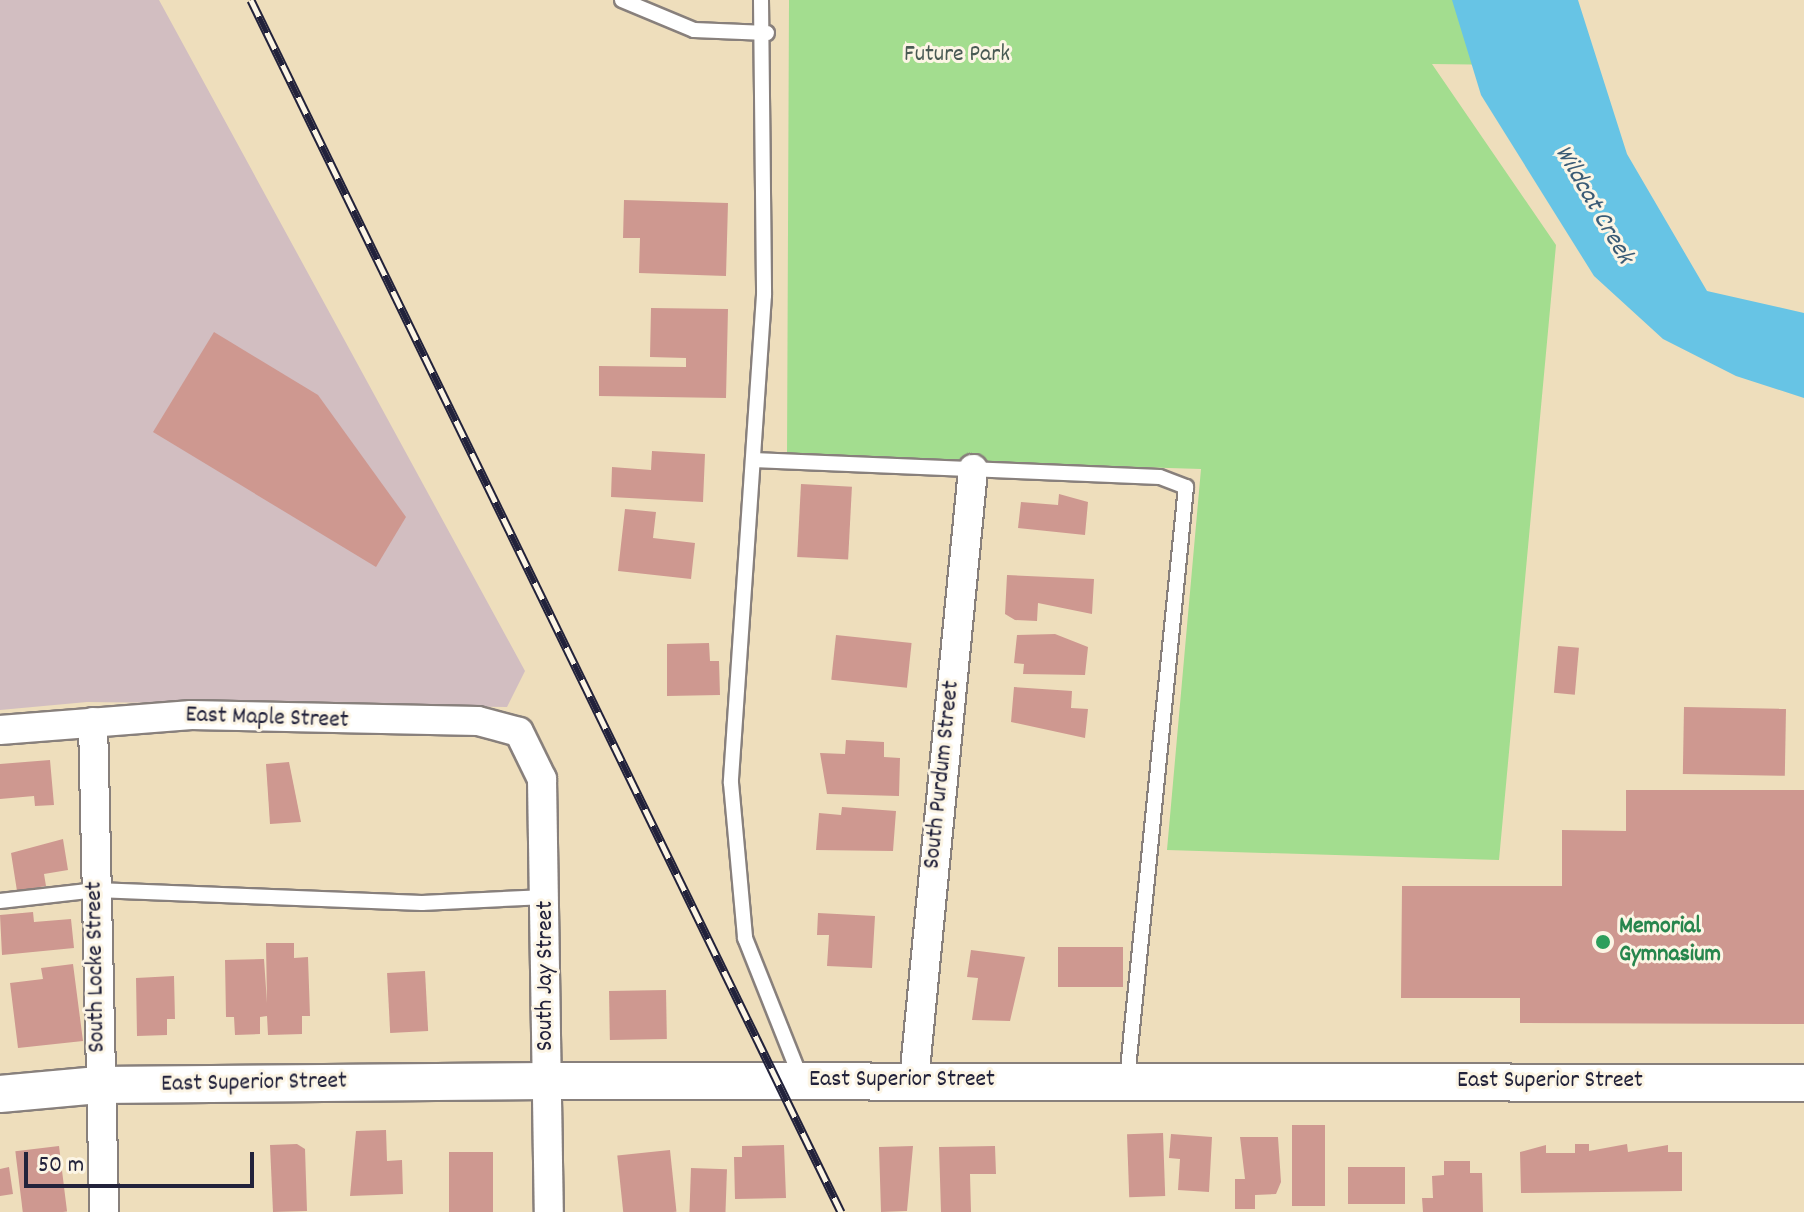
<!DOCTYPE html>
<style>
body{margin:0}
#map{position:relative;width:1804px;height:1212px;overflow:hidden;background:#eedebc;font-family:Dekko,sans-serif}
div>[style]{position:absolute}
.industrial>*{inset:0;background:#d2bec1}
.green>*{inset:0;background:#a3dd8f}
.water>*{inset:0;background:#67c4e5}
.building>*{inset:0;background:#ce9890;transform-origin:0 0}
.roads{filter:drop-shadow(2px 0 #88807c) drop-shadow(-2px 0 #88807c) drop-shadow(0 2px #88807c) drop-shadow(0 -2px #88807c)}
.service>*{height:14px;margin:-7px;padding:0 7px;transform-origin:7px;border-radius:7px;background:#fff}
.minor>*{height:28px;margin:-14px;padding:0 14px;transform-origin:14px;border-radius:14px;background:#fff}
.tertiary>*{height:36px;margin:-18px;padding:0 18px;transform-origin:18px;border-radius:18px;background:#fff}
.rail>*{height:9px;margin-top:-4.5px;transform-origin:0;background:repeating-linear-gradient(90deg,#fcf5e5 0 18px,#22223b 0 36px);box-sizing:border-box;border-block:2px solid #22223b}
.dots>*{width:22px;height:22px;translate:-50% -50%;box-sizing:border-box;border:4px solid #fcf5e5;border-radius:50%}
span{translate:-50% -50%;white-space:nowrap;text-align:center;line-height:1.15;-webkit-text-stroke:6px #fcf5e5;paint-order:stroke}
.park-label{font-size:24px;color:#495a54}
.street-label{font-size:24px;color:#22223b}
.leisure-label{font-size:24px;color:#27864d;font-weight:700}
.left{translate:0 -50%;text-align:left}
.water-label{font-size:26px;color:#3a5b76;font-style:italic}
.scale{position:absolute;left:24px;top:1152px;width:230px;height:36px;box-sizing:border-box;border:4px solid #22223b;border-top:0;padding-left:10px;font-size:24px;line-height:28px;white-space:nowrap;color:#22223b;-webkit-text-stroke:6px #fcf5e5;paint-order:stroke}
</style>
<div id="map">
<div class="industrial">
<div style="clip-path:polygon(0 0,159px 0,525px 671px,507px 707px,87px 702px,0 710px)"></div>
</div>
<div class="green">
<div style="clip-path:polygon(789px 0,1531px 0,1513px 65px,1432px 64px,1556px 245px,1499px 860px,1167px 850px,1201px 469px,787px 456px)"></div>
</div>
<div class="water">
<div style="clip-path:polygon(1452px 0,1578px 0,1627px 154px,1707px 291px,1804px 313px,1804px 398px,1736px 376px,1663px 339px,1594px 276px,1481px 95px)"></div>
</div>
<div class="building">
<div style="clip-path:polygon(624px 200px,728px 203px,726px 276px,639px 273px,640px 238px,623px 238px)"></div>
<div style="clip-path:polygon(651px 308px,728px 309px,726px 398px,599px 396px,599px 366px,686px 367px,686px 358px,650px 357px)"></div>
<div style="clip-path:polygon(214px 332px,318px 395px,406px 517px,376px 567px,153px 432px)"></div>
<div style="clip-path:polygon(652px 451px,705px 454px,703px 502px,611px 497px,612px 467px,651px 470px)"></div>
<div style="left:801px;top:484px;width:51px;height:73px;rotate:3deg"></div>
<div style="clip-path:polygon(1059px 494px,1088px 502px,1085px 535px,1018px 528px,1021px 502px,1058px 505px)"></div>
<div style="clip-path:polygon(625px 509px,656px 512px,653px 538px,695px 543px,691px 579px,618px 571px)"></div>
<div style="clip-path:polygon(1007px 575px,1094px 579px,1092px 614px,1038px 603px,1037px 621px,1015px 620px,1005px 614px)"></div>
<div style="clip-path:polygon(1055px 634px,1088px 647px,1085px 675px,1023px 674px,1024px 664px,1014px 663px,1017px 635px)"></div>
<div style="left:836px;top:635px;width:76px;height:45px;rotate:6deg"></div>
<div style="clip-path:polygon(709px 643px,710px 661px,719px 661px,720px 695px,667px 696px,667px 644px)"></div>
<div style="left:1558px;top:646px;width:21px;height:47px;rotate:5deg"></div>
<div style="clip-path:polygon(1014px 687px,1072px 691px,1071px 708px,1088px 709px,1085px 738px,1011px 722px)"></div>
<div style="left:1684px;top:707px;width:102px;height:67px;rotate:1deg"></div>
<div style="clip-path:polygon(846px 740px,884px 742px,884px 757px,900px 758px,899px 796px,827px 794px,820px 753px,845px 754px)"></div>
<div style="clip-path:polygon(50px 760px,54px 805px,35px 806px,34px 796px,0 799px,0 764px)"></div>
<div style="clip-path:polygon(289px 762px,301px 822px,270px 824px,266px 764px)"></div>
<div style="clip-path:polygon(1626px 790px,1804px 790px,1804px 1024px,1520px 1023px,1520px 998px,1401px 998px,1402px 886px,1562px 886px,1562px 830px,1626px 831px)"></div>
<div style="clip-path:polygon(842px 807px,896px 811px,893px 851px,816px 850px,819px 813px,841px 815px)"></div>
<div style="clip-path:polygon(63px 839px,68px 870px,44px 874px,46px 886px,17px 891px,11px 853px)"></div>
<div style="clip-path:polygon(33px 912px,34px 922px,71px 919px,74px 948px,2px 955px,0 915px)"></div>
<div style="clip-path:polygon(818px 913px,875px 916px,872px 968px,827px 966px,829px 935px,817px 935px)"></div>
<div style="clip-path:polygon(266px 943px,294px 943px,294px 958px,308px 957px,310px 1016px,302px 1016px,302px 1034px,268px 1035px,267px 1016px,260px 1017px,260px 1034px,235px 1035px,234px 1017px,226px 1017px,225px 960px,264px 959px,267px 1003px)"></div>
<div style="left:1058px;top:947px;width:65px;height:40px"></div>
<div style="clip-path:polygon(971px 950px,1025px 957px,1010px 1021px,972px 1020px,978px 978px,967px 977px)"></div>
<div style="clip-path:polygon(73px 964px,83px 1041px,18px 1048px,10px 983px,43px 979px,41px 968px)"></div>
<div style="left:425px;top:971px;width:60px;height:38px;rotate:87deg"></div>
<div style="clip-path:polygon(174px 976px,175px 1019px,167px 1019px,167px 1035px,137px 1036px,136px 978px)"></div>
<div style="left:666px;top:990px;width:49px;height:57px;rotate:89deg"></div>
<div style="left:1292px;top:1125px;width:33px;height:81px"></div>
<div style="clip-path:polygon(386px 1130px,387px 1161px,402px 1160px,403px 1194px,350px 1196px,356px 1131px)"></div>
<div style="left:1163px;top:1133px;width:63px;height:36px;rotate:88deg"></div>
<div style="clip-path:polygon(1171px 1134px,1212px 1137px,1209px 1192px,1178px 1190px,1180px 1159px,1169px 1158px)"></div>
<div style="clip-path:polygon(1240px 1137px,1278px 1137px,1281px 1182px,1276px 1194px,1255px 1195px,1255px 1209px,1235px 1209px,1235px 1179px,1245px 1179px)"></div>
<div style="clip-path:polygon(297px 1144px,305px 1149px,307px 1211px,273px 1212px,270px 1145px)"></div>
<div style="clip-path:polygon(1575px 1144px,1589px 1144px,1589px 1151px,1627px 1144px,1628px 1152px,1668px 1145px,1668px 1152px,1682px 1152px,1682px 1191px,1521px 1193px,1520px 1152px,1546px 1145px,1546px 1153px,1575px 1153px)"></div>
<div style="clip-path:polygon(784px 1145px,786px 1198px,735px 1199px,734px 1157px,742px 1157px,742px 1146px)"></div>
<div style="left:59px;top:1146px;width:66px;height:44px;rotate:83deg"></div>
<div style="clip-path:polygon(913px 1146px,907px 1211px,881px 1212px,879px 1147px)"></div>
<div style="clip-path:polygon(995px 1146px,996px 1174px,970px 1174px,971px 1212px,941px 1212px,939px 1147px)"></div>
<div style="left:670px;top:1150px;width:62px;height:53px;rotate:84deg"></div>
<div style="left:493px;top:1152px;width:60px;height:44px;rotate:90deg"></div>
<div style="clip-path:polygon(1444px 1161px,1470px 1161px,1470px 1173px,1482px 1173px,1483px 1212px,1423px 1212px,1422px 1198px,1433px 1198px,1432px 1176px,1444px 1175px)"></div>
<div style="clip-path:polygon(9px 1167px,13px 1194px,0 1196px,0 1169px)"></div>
<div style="left:1348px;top:1167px;width:57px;height:37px"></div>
<div style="left:691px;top:1168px;width:36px;height:44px;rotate:2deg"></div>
</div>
<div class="roads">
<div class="service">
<div style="left:622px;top:0;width:78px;rotate:22.6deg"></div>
<div style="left:694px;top:30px;width:73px;rotate:2.4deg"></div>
<div style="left:761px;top:0;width:295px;rotate:89.4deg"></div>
<div style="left:764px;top:295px;width:489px;rotate:93.9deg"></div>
<div style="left:731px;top:783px;width:156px;rotate:84.8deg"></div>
<div style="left:745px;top:938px;width:154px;rotate:68.3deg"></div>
<div style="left:753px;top:460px;width:407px;rotate:2.4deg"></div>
<div style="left:1160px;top:477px;width:28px;rotate:21deg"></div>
<div style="left:1186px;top:487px;width:595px;rotate:95.69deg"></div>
<div style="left:0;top:901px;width:97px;rotate:-6.5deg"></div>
<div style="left:96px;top:890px;width:326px;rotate:2.3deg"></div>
<div style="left:422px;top:903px;width:124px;rotate:-2.8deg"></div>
</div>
<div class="minor">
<div style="left:93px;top:722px;width:490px;rotate:88.7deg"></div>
<div style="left:0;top:730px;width:192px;rotate:-4.5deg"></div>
<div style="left:191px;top:715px;width:287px;rotate:1.2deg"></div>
<div style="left:478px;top:721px;width:42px;rotate:15deg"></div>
<div style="left:519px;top:732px;width:52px;rotate:63.9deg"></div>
<div style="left:542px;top:779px;width:433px;rotate:89.1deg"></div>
<div style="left:914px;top:1080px;width:614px;rotate:-84.48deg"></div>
</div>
<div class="tertiary">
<div style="left:0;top:1094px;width:99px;rotate:-5.2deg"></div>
<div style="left:99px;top:1085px;width:448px;rotate:-0.5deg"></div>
<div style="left:547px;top:1081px;width:1257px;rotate:0.09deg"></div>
</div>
</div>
<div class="rail">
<div style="left:251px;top:0;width:1348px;rotate:64.04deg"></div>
</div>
<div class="dots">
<div style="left:1603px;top:942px;background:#2e9e5b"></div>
</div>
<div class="park-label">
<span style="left:957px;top:56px">Future Park</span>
</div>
<div class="street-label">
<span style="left:267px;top:719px;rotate:2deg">East Maple Street</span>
<span style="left:943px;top:775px;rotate:-84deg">South Purdum Street</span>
<span style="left:97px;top:967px;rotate:-91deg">South Locke Street</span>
<span style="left:547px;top:976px;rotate:-90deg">South Jay Street</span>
<span style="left:902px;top:1081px">East Superior Street</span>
<span style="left:1550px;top:1082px">East Superior Street</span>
<span style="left:254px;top:1084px;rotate:-1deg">East Superior Street</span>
</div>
<div class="leisure-label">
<span class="left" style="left:1619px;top:942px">Memorial<br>Gymnasium</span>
</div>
<div class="water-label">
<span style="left:1593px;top:205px;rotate:60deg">Wildcat Creek</span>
</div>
<div class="scale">50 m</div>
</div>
